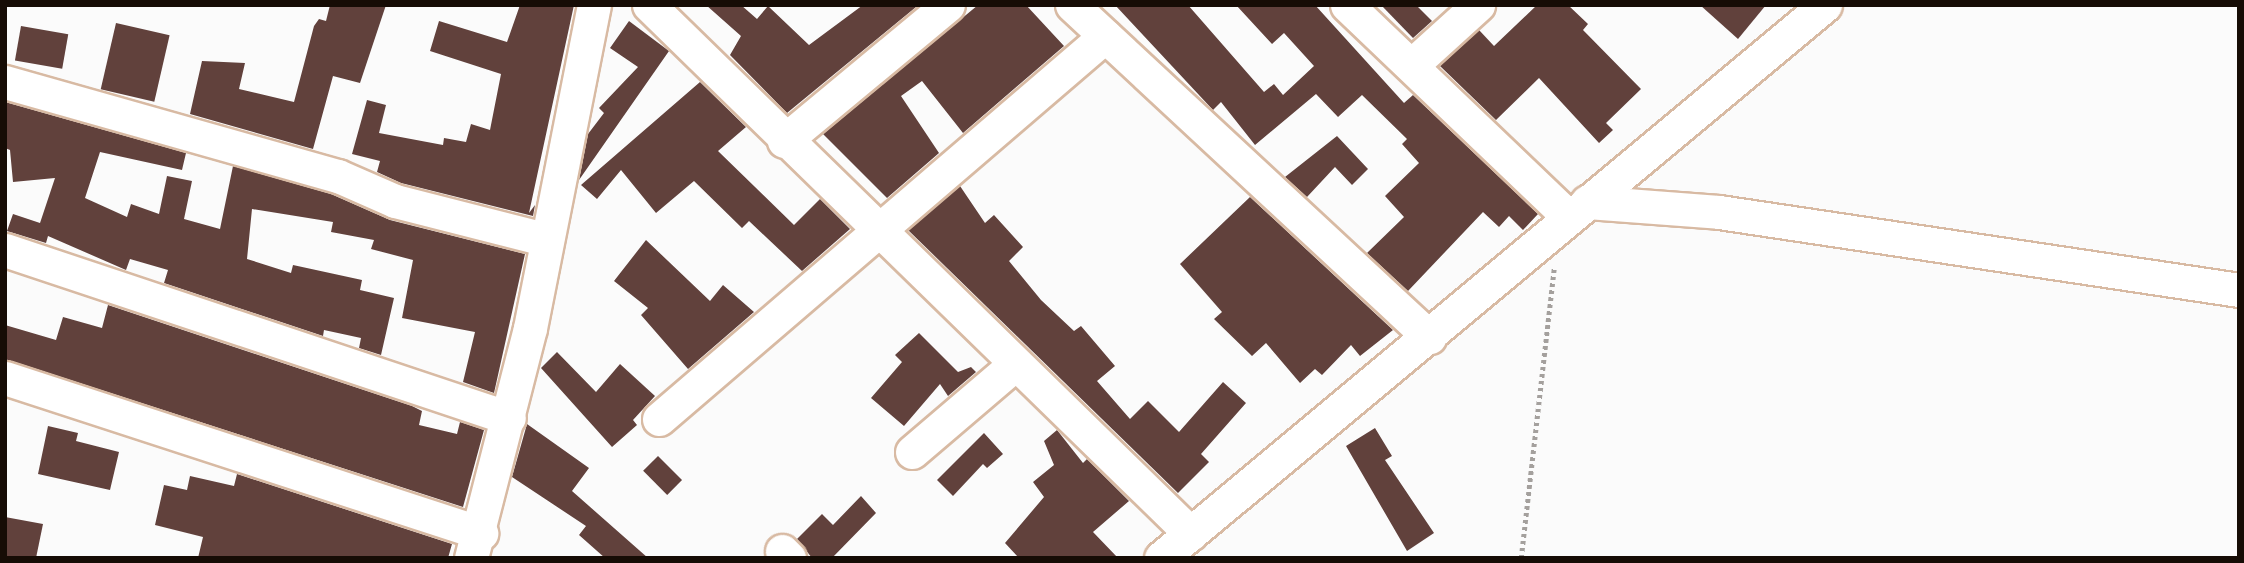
<!DOCTYPE html>
<style>
body{margin:0}
#map{position:relative;width:2244px;height:563px;overflow:hidden;background:#fbfbfb;font-family:Rubik,sans-serif}
div>[style]{position:absolute}
.building>*{inset:0;background:#61413c;transform-origin:0 0}
.path>*{height:4.5px;margin-top:-2.25px;transform-origin:0;background:repeating-linear-gradient(90deg,#a4a09d 0 3.5px,transparent 0 7px)}
.roads{filter:drop-shadow(2px 0 #d8baa3) drop-shadow(-2px 0 #d8baa3) drop-shadow(0 2px #d8baa3) drop-shadow(0 -2px #d8baa3)}
.minor>*{height:33px;margin:-16.5px;padding:0 16.5px;transform-origin:16.5px;border-radius:16.5px;background:#fff}
span{translate:-50% -50%;white-space:nowrap;text-align:center;line-height:1.15;-webkit-text-stroke:7px #fff;paint-order:stroke}
.frame{position:absolute;inset:0;border:7px solid #160c05;pointer-events:none}
</style>
<div id="map">
<div class="building">
<div style="clip-path:polygon(330px 5px,386px 5px,360px 83px,333px 76px,313px 149px,190px 114px,202px 61px,245px 63px,239px 89px,294px 102px,314px 26px,319px 19px,326px 21px)"></div>
<div style="clip-path:polygon(520px 5px,574px 5px,529px 213px,535px 205px,533px 216px,401px 183px,377px 172px,380px 161px,352px 154px,367px 100px,386px 105px,379px 133px,443px 145px,444px 138px,466px 142px,471px 124px,490px 130px,501px 74px,430px 51px,439px 21px,507px 42px)"></div>
<div style="clip-path:polygon(706px 5px,741px 5px,757px 19px,768px 6px,809px 45px,863px 5px,916px 7px,787px 113px,730px 55px,741px 36px)"></div>
<div style="clip-path:polygon(978px 5px,1026px 5px,1064px 46px,963px 133px,922px 81px,901px 96px,939px 153px,887px 198px,823px 134px)"></div>
<div style="clip-path:polygon(1115px 5px,1188px 5px,1264px 92px,1274px 84px,1283px 95px,1314px 66px,1284px 33px,1272px 44px,1236px 5px,1315px 5px,1404px 103px,1413px 95px,1538px 214px,1523px 230px,1509px 216px,1499px 227px,1483px 212px,1408px 291px,1367px 253px,1404px 217px,1385px 196px,1419px 163px,1402px 144px,1407px 139px,1362px 95px,1338px 117px,1316px 94px,1255px 145px,1221px 102px,1213px 110px)"></div>
<div style="clip-path:polygon(1381px 5px,1416px 5px,1432px 21px,1413px 38px)"></div>
<div style="clip-path:polygon(1537px 5px,1568px 5px,1588px 24px,1583px 30px,1641px 89px,1606px 123px,1613px 130px,1599px 143px,1539px 78px,1496px 120px,1440px 66px,1479px 30px,1494px 46px)"></div>
<div style="clip-path:polygon(1700px 5px,1766px 5px,1738px 39px)"></div>
<div style="clip-path:polygon(629px 21px,669px 51px,579px 180px,588px 134px,604px 113px,599px 108px,638px 67px,610px 48px)"></div>
<div style="left:116px;top:23px;width:55px;height:68px;rotate:13deg"></div>
<div style="left:21px;top:26px;width:48px;height:35px;rotate:10deg"></div>
<div style="clip-path:polygon(700px 82px,746px 127px,718px 151px,794px 225px,820px 199px,850px 229px,802px 271px,749px 221px,742px 228px,694px 181px,656px 213px,621px 170px,597px 199px,581px 185px)"></div>
<div style="clip-path:polygon(5px 102px,186px 153px,182px 170px,100px 152px,85px 198px,127px 217px,131px 204px,159px 214px,167px 176px,192px 181px,184px 219px,220px 229px,233px 166px,331px 194px,390px 220px,525px 254px,494px 393px,463px 382px,475px 332px,402px 318px,413px 260px,371px 249px,374px 240px,331px 232px,333px 222px,252px 209px,247px 259px,291px 273px,293px 265px,362px 280px,360px 290px,394px 298px,381px 355px,359px 348px,361px 338px,324px 330px,323px 336px,164px 283px,168px 270px,130px 259px,126px 270px,48px 236px,46px 243px,7px 231px,13px 214px,40px 223px,55px 178px,13px 182px,10px 150px,5px 148px)"></div>
<div style="clip-path:polygon(1337px 136px,1368px 169px,1352px 185px,1335px 167px,1307px 197px,1285px 177px)"></div>
<div style="clip-path:polygon(960px 186px,985px 223px,994px 215px,1023px 247px,1009px 261px,1041px 300px,1074px 331px,1081px 326px,1115px 366px,1097px 381px,1130px 419px,1148px 401px,1179px 432px,1223px 382px,1246px 403px,1201px 454px,1209px 462px,1178px 493px,908px 230px)"></div>
<div style="clip-path:polygon(1250px 197px,1393px 330px,1360px 356px,1351px 345px,1322px 375px,1315px 369px,1300px 383px,1266px 343px,1252px 356px,1214px 319px,1222px 312px,1180px 264px)"></div>
<div style="clip-path:polygon(646px 240px,710px 301px,723px 285px,754px 312px,688px 369px,641px 315px,648px 308px,614px 281px)"></div>
<div style="clip-path:polygon(108px 305px,412px 406px,422px 411px,419px 425px,457px 434px,460px 422px,484px 430px,463px 507px,5px 359px,5px 325px,56px 340px,63px 317px,102px 328px)"></div>
<div style="clip-path:polygon(919px 333px,958px 372px,971px 367px,976px 372px,948px 396px,940px 384px,904px 426px,871px 398px,902px 362px,895px 355px)"></div>
<div style="clip-path:polygon(557px 352px,596px 392px,620px 364px,655px 396px,633px 420px,637px 425px,612px 447px,541px 368px)"></div>
<div style="clip-path:polygon(527px 424px,589px 468px,572px 491px,648px 558px,605px 558px,579px 535px,586px 526px,512px 477px)"></div>
<div style="clip-path:polygon(48px 426px,78px 433px,76px 441px,119px 452px,110px 490px,38px 474px)"></div>
<div style="clip-path:polygon(1375px 428px,1392px 456px,1385px 460px,1434px 533px,1407px 551px,1346px 446px)"></div>
<div style="clip-path:polygon(1057px 430px,1083px 463px,1087px 459px,1129px 501px,1093px 532px,1118px 558px,1019px 558px,1005px 543px,1044px 497px,1033px 482px,1054px 465px,1044px 441px)"></div>
<div style="clip-path:polygon(984px 433px,1003px 454px,987px 468px,983px 464px,953px 496px,937px 480px)"></div>
<div style="left:658px;top:456px;width:34px;height:21px;rotate:45deg"></div>
<div style="clip-path:polygon(237px 474px,452px 544px,448px 558px,198px 558px,203px 537px,155px 525px,164px 485px,187px 490px,190px 476px,234px 486px)"></div>
<div style="clip-path:polygon(861px 496px,876px 513px,832px 558px,812px 558px,797px 539px,822px 514px,833px 525px)"></div>
<div style="clip-path:polygon(5px 517px,43px 524px,36px 558px,5px 558px)"></div>
</div>
<div class="path">
<div style="left:1521px;top:558px;width:293px;rotate:-83.5deg"></div>
</div>
<div class="roads">
<div class="minor">
<div style="left:649px;top:5px;width:757px;rotate:44.3deg"></div>
<div style="left:1072px;top:5px;width:488px;rotate:42.9deg"></div>
<div style="left:1347px;top:5px;width:307px;rotate:43.7deg"></div>
<div style="left:1413px;top:64px;width:88px;rotate:-42.2deg"></div>
<div style="left:5px;top:82px;width:346px;rotate:15.8deg"></div>
<div style="left:338px;top:176px;width:62px;rotate:23.7deg"></div>
<div style="left:395px;top:201px;width:154px;rotate:14.3deg"></div>
<div style="left:784px;top:141px;width:213px;rotate:-39.7deg"></div>
<div style="left:1587px;top:202px;width:132px;rotate:4.3deg"></div>
<div style="left:1719px;top:212px;width:526px;rotate:8.53deg"></div>
<div style="left:5px;top:250px;width:531px;rotate:18.43deg"></div>
<div style="left:5px;top:378px;width:501px;rotate:18.04deg"></div>
<div style="left:659px;top:419px;width:588px;rotate:-40.65deg"></div>
<div style="left:912px;top:452px;width:134px;rotate:-40.5deg"></div>
<div style="left:782px;top:551px;width:10px;rotate:45deg"></div>
<div style="left:471px;top:558px;width:237px;rotate:-75.6deg"></div>
<div style="left:530px;top:328px;width:329px;rotate:-78.8deg"></div>
<div style="left:1161px;top:558px;width:864px;rotate:-39.79deg"></div>
</div>
</div>
<div class="frame"></div>
</div>
